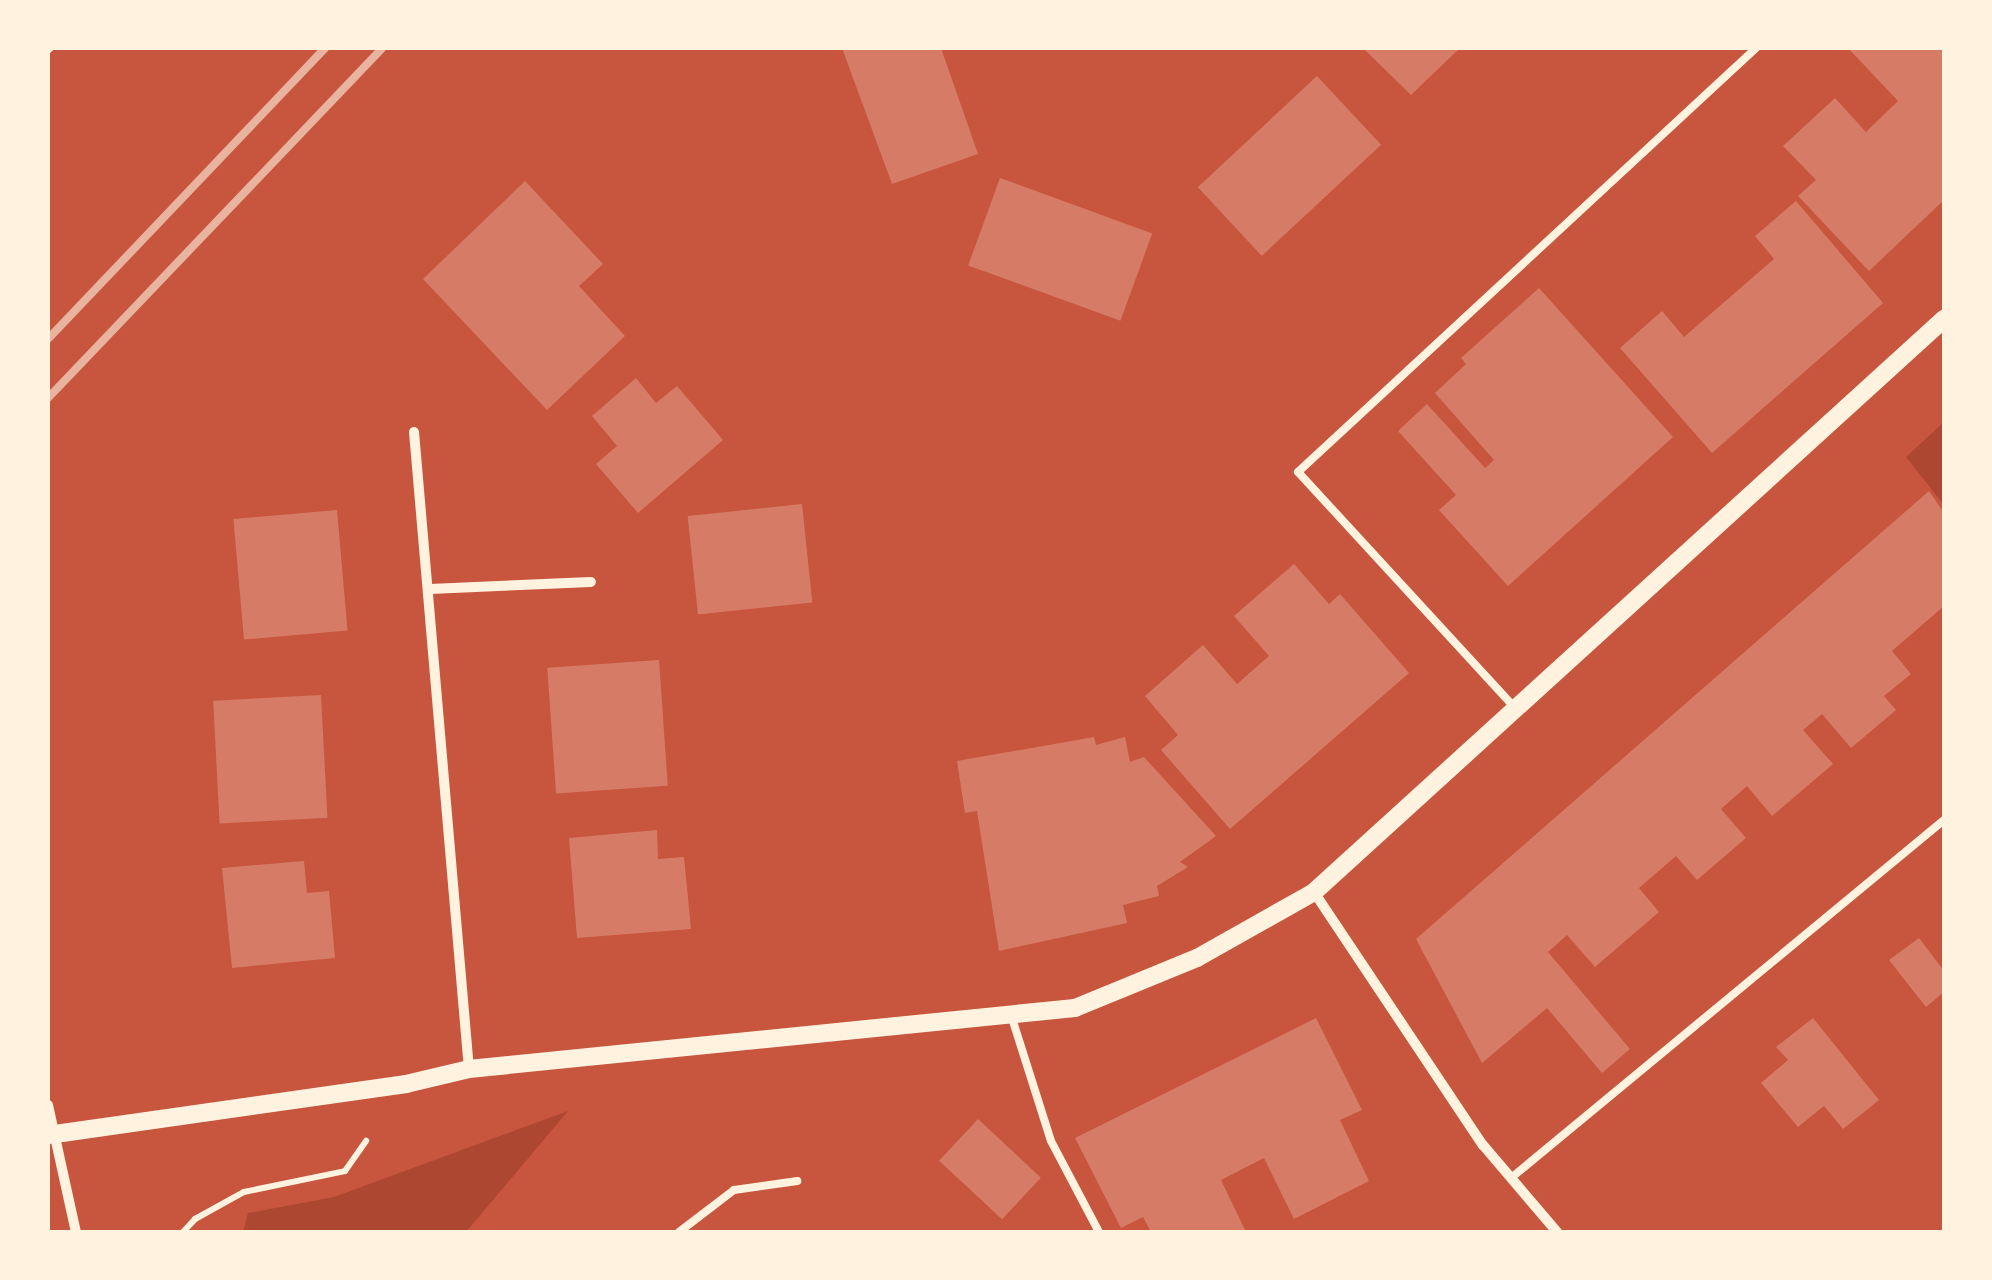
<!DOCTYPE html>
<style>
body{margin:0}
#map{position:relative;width:1992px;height:1280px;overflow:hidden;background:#c8553d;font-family:"Public Sans",sans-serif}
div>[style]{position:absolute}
.green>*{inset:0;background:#ae4732}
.building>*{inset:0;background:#d67c66;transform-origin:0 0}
.path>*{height:6px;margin:-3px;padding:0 3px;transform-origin:3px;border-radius:3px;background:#fff3e0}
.service>*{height:8px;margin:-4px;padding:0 4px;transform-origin:4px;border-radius:4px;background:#fff3e0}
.minor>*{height:10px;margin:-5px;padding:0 5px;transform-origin:5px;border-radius:5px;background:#fff3e0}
.tertiary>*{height:18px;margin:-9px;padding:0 9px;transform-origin:9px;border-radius:9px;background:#fff3e0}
.rail>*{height:8px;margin:-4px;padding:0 4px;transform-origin:4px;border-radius:4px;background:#e9b49f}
span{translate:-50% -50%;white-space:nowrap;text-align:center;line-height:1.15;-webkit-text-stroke:10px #fff3e0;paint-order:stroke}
.frame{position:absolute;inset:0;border:50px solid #fff3e0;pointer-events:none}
</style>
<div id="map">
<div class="green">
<div style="clip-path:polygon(1944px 422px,1944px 505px,1906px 457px)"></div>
<div style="clip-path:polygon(568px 1111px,466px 1232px,243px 1232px,248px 1213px,334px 1197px)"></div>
</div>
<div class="building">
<div style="clip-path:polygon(842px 48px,941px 48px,978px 154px,892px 184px)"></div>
<div style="clip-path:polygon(1363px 48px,1460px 48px,1411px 95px)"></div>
<div style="clip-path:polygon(1848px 48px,1944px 48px,1944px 200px,1869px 271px,1798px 196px,1816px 180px,1783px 146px,1835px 98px,1866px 132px,1898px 101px)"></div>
<div style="left:1317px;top:76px;width:94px;height:163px;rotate:47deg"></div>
<div style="left:1000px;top:178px;width:162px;height:93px;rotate:20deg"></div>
<div style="clip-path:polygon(525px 181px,603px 264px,579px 286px,625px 336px,547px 410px,423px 279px)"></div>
<div style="clip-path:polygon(1796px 201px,1883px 303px,1712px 453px,1620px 348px,1662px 311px,1684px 337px,1774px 259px,1755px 236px)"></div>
<div style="clip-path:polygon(1539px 288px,1673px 437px,1508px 586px,1439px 510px,1456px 495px,1398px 431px,1427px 404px,1485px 468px,1494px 460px,1435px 393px,1466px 364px,1461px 358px)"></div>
<div style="clip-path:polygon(636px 378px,656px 403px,677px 386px,723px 440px,638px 513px,596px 464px,617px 446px,592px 416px)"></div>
<div style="clip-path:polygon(1929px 491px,1944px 513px,1944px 606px,1892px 651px,1911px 674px,1884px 696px,1896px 710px,1851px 748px,1822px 714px,1803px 730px,1833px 764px,1772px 816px,1747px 786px,1721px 809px,1746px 838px,1697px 880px,1676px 856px,1639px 888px,1659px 912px,1595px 967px,1567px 935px,1548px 952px,1630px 1049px,1602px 1073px,1547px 1008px,1482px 1063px,1416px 939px)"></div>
<div style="left:802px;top:504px;width:99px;height:115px;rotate:84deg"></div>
<div style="left:337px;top:510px;width:121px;height:104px;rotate:85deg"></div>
<div style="clip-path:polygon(1294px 564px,1329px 604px,1340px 594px,1409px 673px,1230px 829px,1161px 750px,1178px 735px,1145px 696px,1203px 645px,1237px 684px,1269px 656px,1234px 616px)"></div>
<div style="left:659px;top:660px;width:126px;height:112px;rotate:86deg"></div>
<div style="left:321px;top:695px;width:123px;height:108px;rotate:87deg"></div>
<div style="clip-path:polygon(1094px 737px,1096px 745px,1125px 737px,1130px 762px,1144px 757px,1216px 836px,1180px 862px,1188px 867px,1157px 886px,1159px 896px,1123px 905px,1127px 923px,999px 951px,977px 811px,965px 813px,957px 761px)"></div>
<div style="clip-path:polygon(657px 830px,658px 859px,684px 857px,691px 929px,577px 938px,569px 838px)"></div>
<div style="clip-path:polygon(304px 861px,307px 893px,329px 891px,335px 958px,232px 968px,222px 868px)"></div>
<div style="clip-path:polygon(1919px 938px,1944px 971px,1944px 992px,1926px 1007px,1889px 960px)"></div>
<div style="clip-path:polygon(1316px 1018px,1362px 1110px,1340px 1120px,1369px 1181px,1294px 1219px,1264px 1158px,1221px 1180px,1246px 1232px,1151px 1232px,1143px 1217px,1121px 1228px,1075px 1138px)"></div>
<div style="clip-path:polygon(1813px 1018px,1879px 1100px,1843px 1129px,1824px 1106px,1798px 1127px,1761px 1083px,1788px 1060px,1776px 1047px)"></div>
<div style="left:978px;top:1119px;width:86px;height:57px;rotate:43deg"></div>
</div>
<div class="path">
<div style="left:48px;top:51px;width:4px;rotate:-45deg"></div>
<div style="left:183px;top:1232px;width:18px;rotate:-47deg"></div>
<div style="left:195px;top:1219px;width:56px;rotate:-28.9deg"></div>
<div style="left:244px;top:1192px;width:103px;rotate:-11.7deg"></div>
<div style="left:345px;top:1171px;width:37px;rotate:-55deg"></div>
</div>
<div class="service">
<div style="left:1516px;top:709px;width:322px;rotate:-132.6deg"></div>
<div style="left:1298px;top:472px;width:624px;rotate:-42.79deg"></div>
<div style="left:1011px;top:1015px;width:132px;rotate:72.4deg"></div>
<div style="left:1051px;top:1141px;width:103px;rotate:62.2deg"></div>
<div style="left:1511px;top:1178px;width:562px;rotate:-39.58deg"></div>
<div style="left:679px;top:1232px;width:69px;rotate:-37.4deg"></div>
<div style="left:734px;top:1190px;width:64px;rotate:-8.1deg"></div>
</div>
<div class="minor">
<div style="left:414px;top:432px;width:639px;rotate:85.07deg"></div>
<div style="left:430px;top:589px;width:161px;rotate:-2.5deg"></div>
<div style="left:1314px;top:892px;width:304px;rotate:56.3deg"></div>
<div style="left:1483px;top:1145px;width:114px;rotate:49.6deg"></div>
<div style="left:48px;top:1105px;width:130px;rotate:77.6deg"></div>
</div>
<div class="tertiary">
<div style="left:48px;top:1135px;width:362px;rotate:-8.1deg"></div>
<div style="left:406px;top:1084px;width:65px;rotate:-13.4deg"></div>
<div style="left:469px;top:1069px;width:609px;rotate:-5.75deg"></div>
<div style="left:1075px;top:1008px;width:132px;rotate:-22.3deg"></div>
<div style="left:1197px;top:958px;width:134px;rotate:-29.4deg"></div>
<div style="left:1314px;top:892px;width:852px;rotate:-42.29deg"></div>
</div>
<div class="rail">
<div style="left:48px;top:339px;width:402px;rotate:-46.4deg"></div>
<div style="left:48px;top:398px;width:484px;rotate:-46.3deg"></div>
</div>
<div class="frame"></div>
</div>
